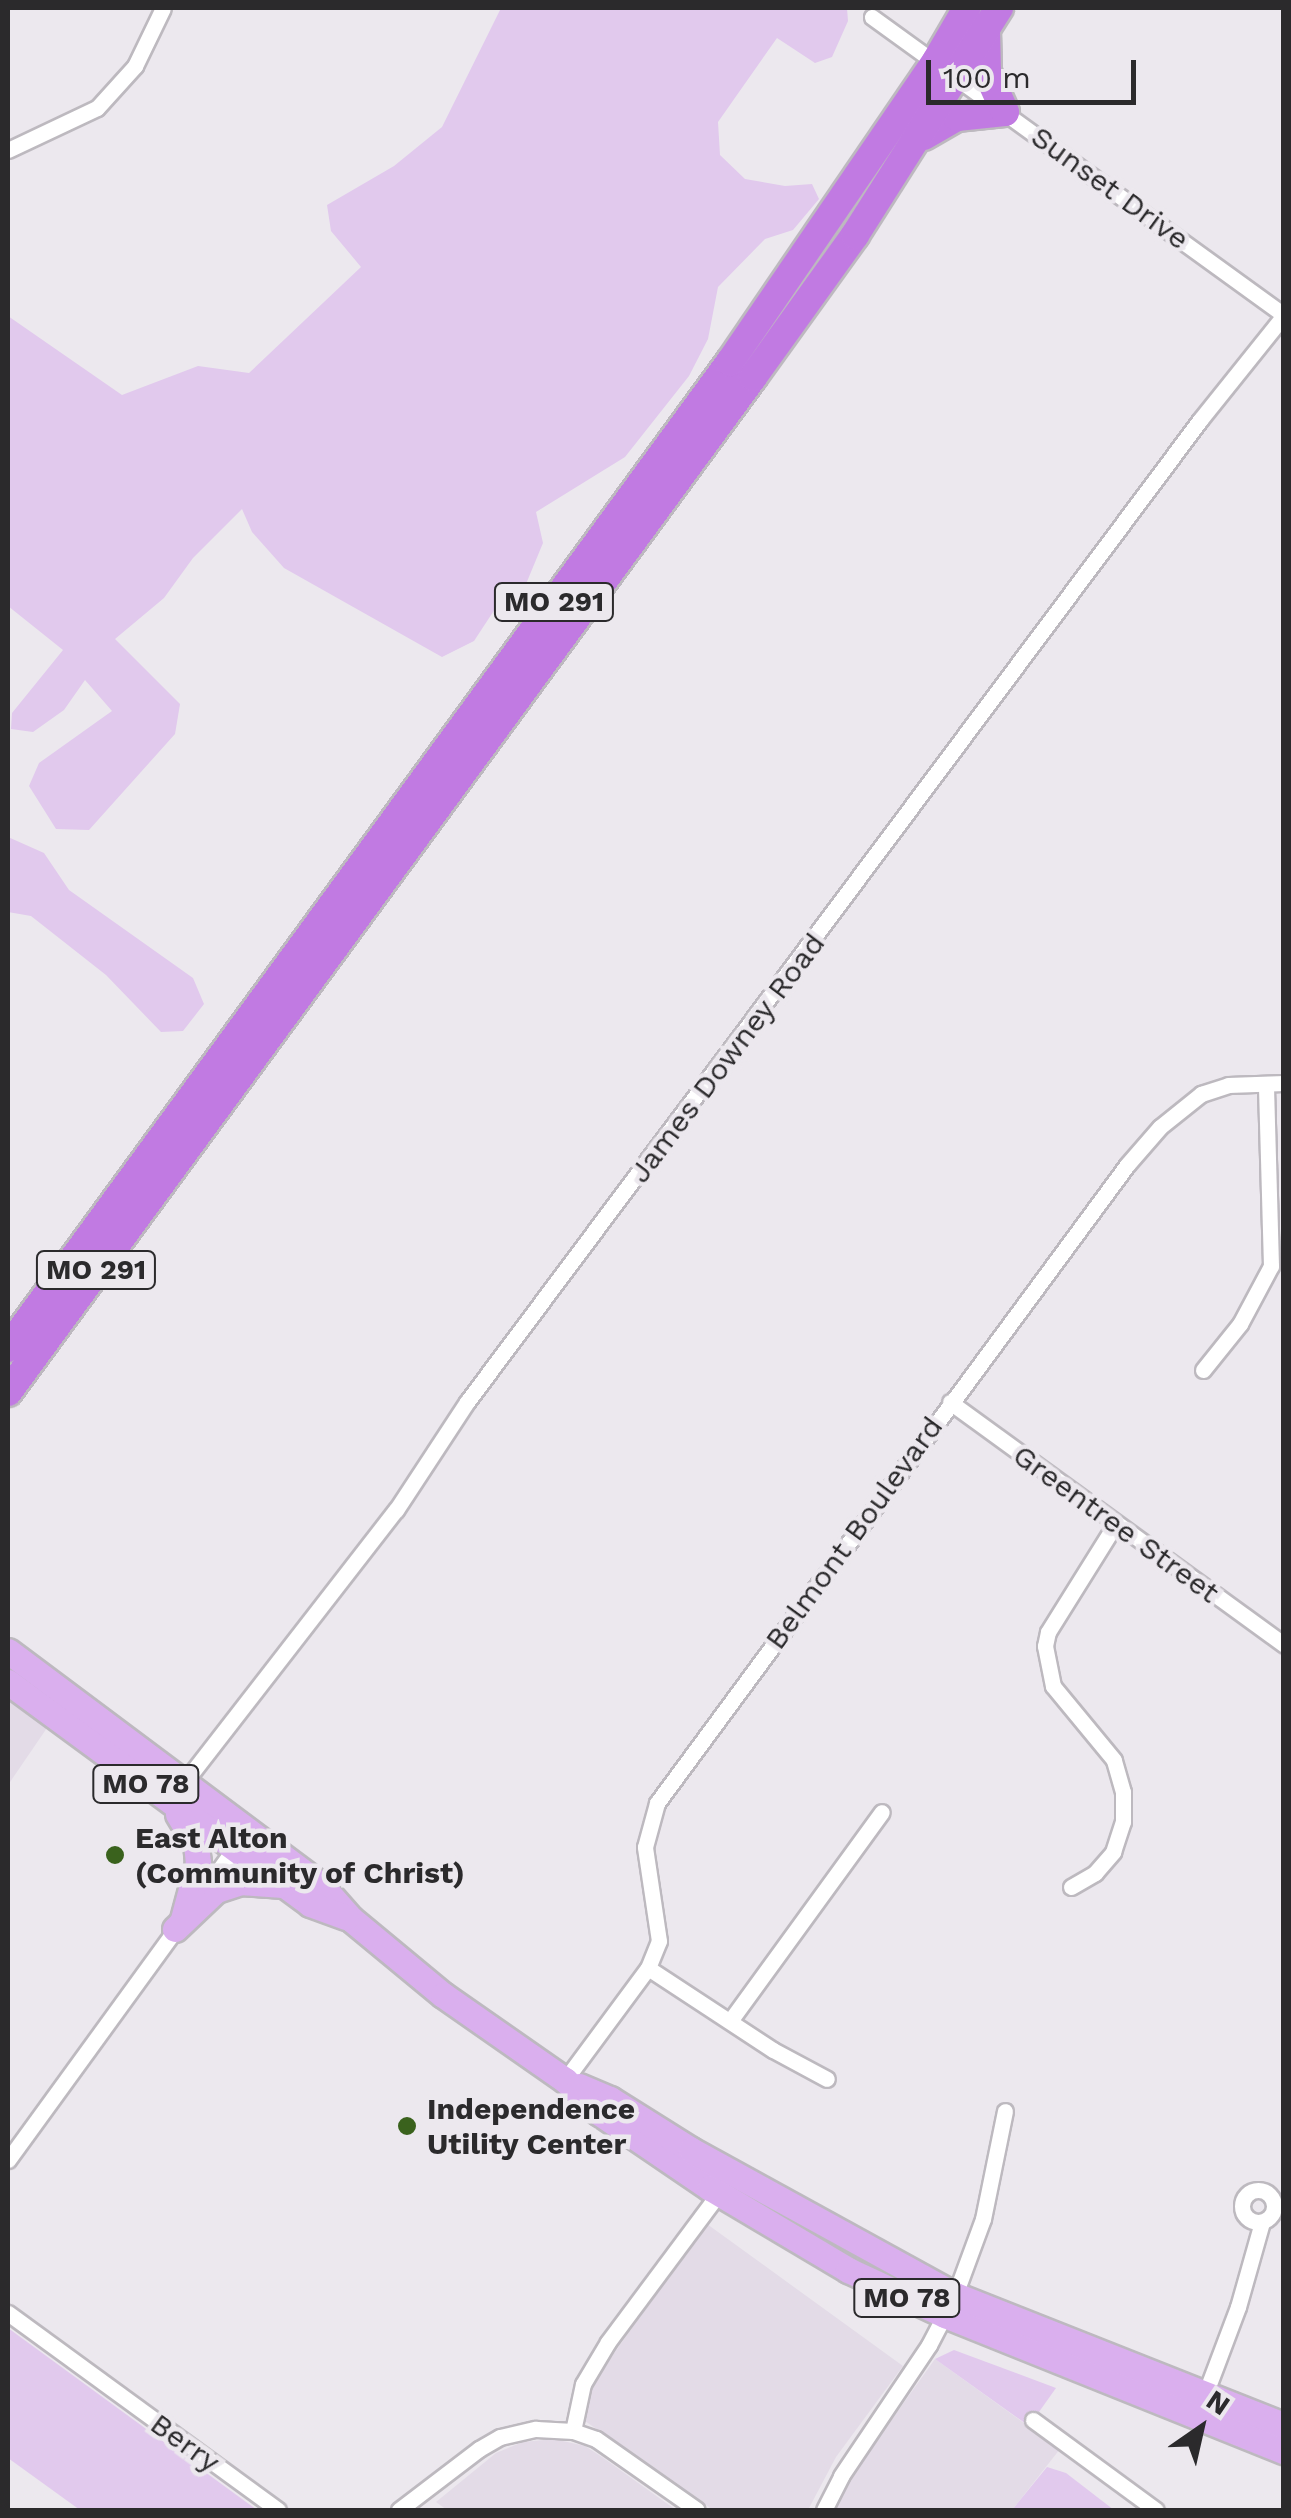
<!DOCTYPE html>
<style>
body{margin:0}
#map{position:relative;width:1291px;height:2518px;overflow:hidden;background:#ece8ee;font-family:"Work Sans",sans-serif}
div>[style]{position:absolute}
.built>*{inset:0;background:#e3dbe7}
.green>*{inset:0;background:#e1c9ed}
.roads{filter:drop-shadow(2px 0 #bdb9bf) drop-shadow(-2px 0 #bdb9bf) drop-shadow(0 2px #bdb9bf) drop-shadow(0 -2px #bdb9bf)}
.street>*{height:15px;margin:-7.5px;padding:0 7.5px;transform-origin:7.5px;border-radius:7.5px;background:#fff}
.street>.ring{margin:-7.5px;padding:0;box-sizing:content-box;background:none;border:15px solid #fff;border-radius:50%}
.primary>*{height:25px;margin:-12.5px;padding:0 12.5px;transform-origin:12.5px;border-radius:12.5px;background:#daafee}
.highway>*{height:28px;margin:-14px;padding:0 14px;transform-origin:14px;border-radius:14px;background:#c17ae2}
.dots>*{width:28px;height:28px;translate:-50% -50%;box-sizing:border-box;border:5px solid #ece8ee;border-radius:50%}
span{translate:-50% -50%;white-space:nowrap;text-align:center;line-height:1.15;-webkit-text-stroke:9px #ece8ee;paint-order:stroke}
.shield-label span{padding:2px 8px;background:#ece8ee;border:2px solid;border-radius:8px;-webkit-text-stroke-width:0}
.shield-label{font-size:28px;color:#2b2a2c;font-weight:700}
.street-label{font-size:30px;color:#2b2a2c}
.poi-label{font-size:30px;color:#2b2a2c;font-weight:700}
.left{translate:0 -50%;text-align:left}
.frame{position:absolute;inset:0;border:10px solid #2b2a2c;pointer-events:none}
.north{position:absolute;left:1151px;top:2378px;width:100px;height:100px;-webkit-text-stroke:8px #ece8ee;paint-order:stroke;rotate:34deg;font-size:28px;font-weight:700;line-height:40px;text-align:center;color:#2b2a2c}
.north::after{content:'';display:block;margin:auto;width:35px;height:45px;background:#2b2a2c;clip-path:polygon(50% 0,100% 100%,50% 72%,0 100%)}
.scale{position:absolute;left:926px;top:60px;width:210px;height:45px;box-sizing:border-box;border:5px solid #2b2a2c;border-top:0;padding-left:12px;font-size:30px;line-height:35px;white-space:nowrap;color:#2b2a2c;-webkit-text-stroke:8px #ece8ee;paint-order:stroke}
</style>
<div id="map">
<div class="built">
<div style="clip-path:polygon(8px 1697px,49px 1725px,8px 1785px)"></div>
<div style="clip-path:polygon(707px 2224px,903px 2366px,836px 2457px,808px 2510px,713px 2510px,585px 2421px,584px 2408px,594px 2381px)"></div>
<div style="clip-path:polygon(935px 2359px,1060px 2449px,1012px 2510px,833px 2510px,853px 2474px)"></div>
<div style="clip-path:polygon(554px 2439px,585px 2446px,602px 2457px,676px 2510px,447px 2510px,436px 2502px,496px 2453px,523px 2442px)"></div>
</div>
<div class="green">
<div style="clip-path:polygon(501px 8px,847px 8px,848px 21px,832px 57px,815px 63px,777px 38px,718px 122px,720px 155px,745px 179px,785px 186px,812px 184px,819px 199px,793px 230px,765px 239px,718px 287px,708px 339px,689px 376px,625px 457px,536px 512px,543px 543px,526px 584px,495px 609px,474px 641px,442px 657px,284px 568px,252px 532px,242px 509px,193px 558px,164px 598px,115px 639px,180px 704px,175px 734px,89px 830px,56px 829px,29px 786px,39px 763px,112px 711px,85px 680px,64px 710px,33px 732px,11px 729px,12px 713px,63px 650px,8px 606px,8px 316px,122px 395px,198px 366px,249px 373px,361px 267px,331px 231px,327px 205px,394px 166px,442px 127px)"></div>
<div style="clip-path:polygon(8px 837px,44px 853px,69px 890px,193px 978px,204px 1004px,183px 1031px,161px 1032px,106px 975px,31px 916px,8px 912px)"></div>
<div style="clip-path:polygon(8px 2328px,257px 2510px,80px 2510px,8px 2458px)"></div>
<div style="clip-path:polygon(954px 2350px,1056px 2388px,1029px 2426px,935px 2359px)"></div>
<div style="clip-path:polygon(1047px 2467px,1066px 2473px,1114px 2510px,1012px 2510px)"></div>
</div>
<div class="roads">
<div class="street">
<div style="left:872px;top:17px;width:508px;rotate:35.88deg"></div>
<div style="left:8px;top:150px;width:98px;rotate:-25.3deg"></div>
<div style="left:97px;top:108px;width:57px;rotate:-47.9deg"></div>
<div style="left:135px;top:66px;width:64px;rotate:-64.2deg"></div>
<div style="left:1203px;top:1370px;width:59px;rotate:-51.2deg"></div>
<div style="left:1240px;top:1324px;width:66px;rotate:-61.9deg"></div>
<div style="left:1271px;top:1266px;width:182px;rotate:-91.6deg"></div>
<div style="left:950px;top:1402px;width:413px;rotate:36deg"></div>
<div style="left:180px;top:1788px;width:352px;rotate:-52.2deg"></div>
<div style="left:396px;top:1510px;width:129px;rotate:-56.7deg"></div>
<div style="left:467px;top:1402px;width:1225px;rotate:-53.26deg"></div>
<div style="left:1200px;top:420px;width:134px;rotate:-51.3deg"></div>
<div style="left:1071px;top:1887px;width:28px;rotate:-30deg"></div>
<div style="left:1095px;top:1873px;width:28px;rotate:-49deg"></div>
<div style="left:1113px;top:1852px;width:32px;rotate:-72deg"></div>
<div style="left:1123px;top:1822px;width:30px;rotate:-90deg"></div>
<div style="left:1123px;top:1792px;width:33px;rotate:-106deg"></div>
<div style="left:1114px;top:1760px;width:96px;rotate:-129.5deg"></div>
<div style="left:1053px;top:1686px;width:41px;rotate:-101.3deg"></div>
<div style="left:1045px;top:1646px;width:14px;rotate:-78deg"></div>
<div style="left:1048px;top:1632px;width:128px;rotate:-58deg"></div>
<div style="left:203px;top:1892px;width:62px;rotate:-54.2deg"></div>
<div style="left:648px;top:1968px;width:149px;rotate:33.3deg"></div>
<div style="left:773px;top:2050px;width:61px;rotate:28.2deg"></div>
<div style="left:730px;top:2021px;width:258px;rotate:-54deg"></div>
<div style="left:565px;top:2080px;width:139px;rotate:-53.5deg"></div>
<div style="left:648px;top:1968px;width:29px;rotate:-68deg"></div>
<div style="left:659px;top:1941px;width:95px;rotate:-98.5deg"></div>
<div style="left:645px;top:1847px;width:46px;rotate:-74.7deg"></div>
<div style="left:657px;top:1803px;width:792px;rotate:-53.62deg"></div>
<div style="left:1127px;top:1165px;width:50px;rotate:-49deg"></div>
<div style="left:1160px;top:1127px;width:53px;rotate:-38.8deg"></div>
<div style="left:1201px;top:1094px;width:28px;rotate:-18deg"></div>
<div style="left:1228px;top:1085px;width:56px;rotate:-2deg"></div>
<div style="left:8px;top:2160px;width:293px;rotate:-54deg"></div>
<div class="ring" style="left:1242px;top:2190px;width:17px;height:17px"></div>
<div style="left:8px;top:2313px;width:334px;rotate:36.1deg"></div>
<div style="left:1206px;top:2392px;width:91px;rotate:-69.4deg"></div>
<div style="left:1238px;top:2307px;width:88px;rotate:-74.2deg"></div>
<div style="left:1033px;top:2420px;width:152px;rotate:36.2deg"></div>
<div style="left:573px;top:2431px;width:48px;rotate:-78deg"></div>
<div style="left:583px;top:2384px;width:49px;rotate:-59.2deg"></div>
<div style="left:608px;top:2342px;width:186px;rotate:-53.3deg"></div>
<div style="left:399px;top:2510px;width:101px;rotate:-37.3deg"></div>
<div style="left:479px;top:2449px;width:24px;rotate:-30deg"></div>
<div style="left:500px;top:2437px;width:37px;rotate:-13deg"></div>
<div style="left:536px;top:2429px;width:37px;rotate:3deg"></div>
<div style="left:573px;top:2431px;width:24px;rotate:19deg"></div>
<div style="left:596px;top:2439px;width:123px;rotate:35.1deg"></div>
<div style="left:824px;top:2510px;width:38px;rotate:-63deg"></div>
<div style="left:841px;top:2476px;width:158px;rotate:-56.1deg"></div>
<div style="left:929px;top:2345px;width:56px;rotate:-62.5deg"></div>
<div style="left:955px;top:2295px;width:81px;rotate:-69.8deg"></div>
<div style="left:983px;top:2219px;width:110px;rotate:-78.5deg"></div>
</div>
<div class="primary">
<div style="left:8px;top:1651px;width:391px;rotate:36.8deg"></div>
<div style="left:321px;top:1885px;width:45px;rotate:48.6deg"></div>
<div style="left:351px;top:1919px;width:119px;rotate:39.6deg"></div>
<div style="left:443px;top:1995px;width:149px;rotate:34.9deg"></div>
<div style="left:565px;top:2080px;width:46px;rotate:44.1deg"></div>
<div style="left:598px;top:2112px;width:135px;rotate:34.2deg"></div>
<div style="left:710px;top:2188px;width:161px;rotate:30.7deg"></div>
<div style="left:848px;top:2270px;width:107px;rotate:24.9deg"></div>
<div style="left:945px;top:2315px;width:365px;rotate:21.9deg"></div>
<div style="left:8px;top:1682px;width:375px;rotate:36.3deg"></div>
<div style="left:310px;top:1904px;width:38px;rotate:20deg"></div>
<div style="left:178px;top:1814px;width:35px;rotate:59deg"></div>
<div style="left:196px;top:1844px;width:19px;rotate:84deg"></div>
<div style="left:198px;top:1863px;width:58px;rotate:105deg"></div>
<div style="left:175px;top:1929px;width:57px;rotate:-43.6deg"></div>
<div style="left:216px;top:1890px;width:25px;rotate:-18deg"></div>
<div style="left:240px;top:1882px;width:43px;rotate:4deg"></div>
<div style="left:579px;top:2086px;width:34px;rotate:23deg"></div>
<div style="left:610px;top:2099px;width:96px;rotate:32.2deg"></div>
<div style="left:691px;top:2150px;width:301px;rotate:28.8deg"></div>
<div style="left:955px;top:2295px;width:354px;rotate:21.6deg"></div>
</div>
<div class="highway">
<div style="left:924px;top:136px;width:38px;rotate:-30deg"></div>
<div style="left:957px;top:117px;width:48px;rotate:-5.9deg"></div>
<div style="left:1005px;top:112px;width:44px;rotate:-114.2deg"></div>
<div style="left:987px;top:72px;width:41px;rotate:-91.4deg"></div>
<div style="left:8px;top:1348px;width:1222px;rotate:-53.79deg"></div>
<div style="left:730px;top:362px;width:365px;rotate:-55.6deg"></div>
<div style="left:936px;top:61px;width:61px;rotate:-59.7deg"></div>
<div style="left:8px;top:1392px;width:1259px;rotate:-53.72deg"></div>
<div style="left:753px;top:377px;width:175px;rotate:-54.3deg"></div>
<div style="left:855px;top:235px;width:269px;rotate:-57.6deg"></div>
</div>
</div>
<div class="dots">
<div style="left:115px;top:1855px;background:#3a621d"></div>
<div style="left:407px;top:2126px;background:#3a621d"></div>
</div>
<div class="shield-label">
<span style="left:554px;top:602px">MO 291</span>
<span style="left:96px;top:1270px">MO 291</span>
<span style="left:146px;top:1784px">MO 78</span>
<span style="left:907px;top:2298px">MO 78</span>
</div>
<div class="street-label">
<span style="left:1110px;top:188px;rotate:36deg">Sunset Drive</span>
<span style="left:727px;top:1058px;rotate:-53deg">James Downey Road</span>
<span style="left:1116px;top:1524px;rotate:36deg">Greentree Street</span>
<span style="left:854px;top:1533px;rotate:-54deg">Belmont Boulevard</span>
<span style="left:185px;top:2443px;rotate:36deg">Berry</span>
</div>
<div class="poi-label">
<span class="left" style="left:135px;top:1855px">East Alton<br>(Community of Christ)</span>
<span class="left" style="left:427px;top:2126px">Independence<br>Utility Center</span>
</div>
<div class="frame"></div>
<div class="north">N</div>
<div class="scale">100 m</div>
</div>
